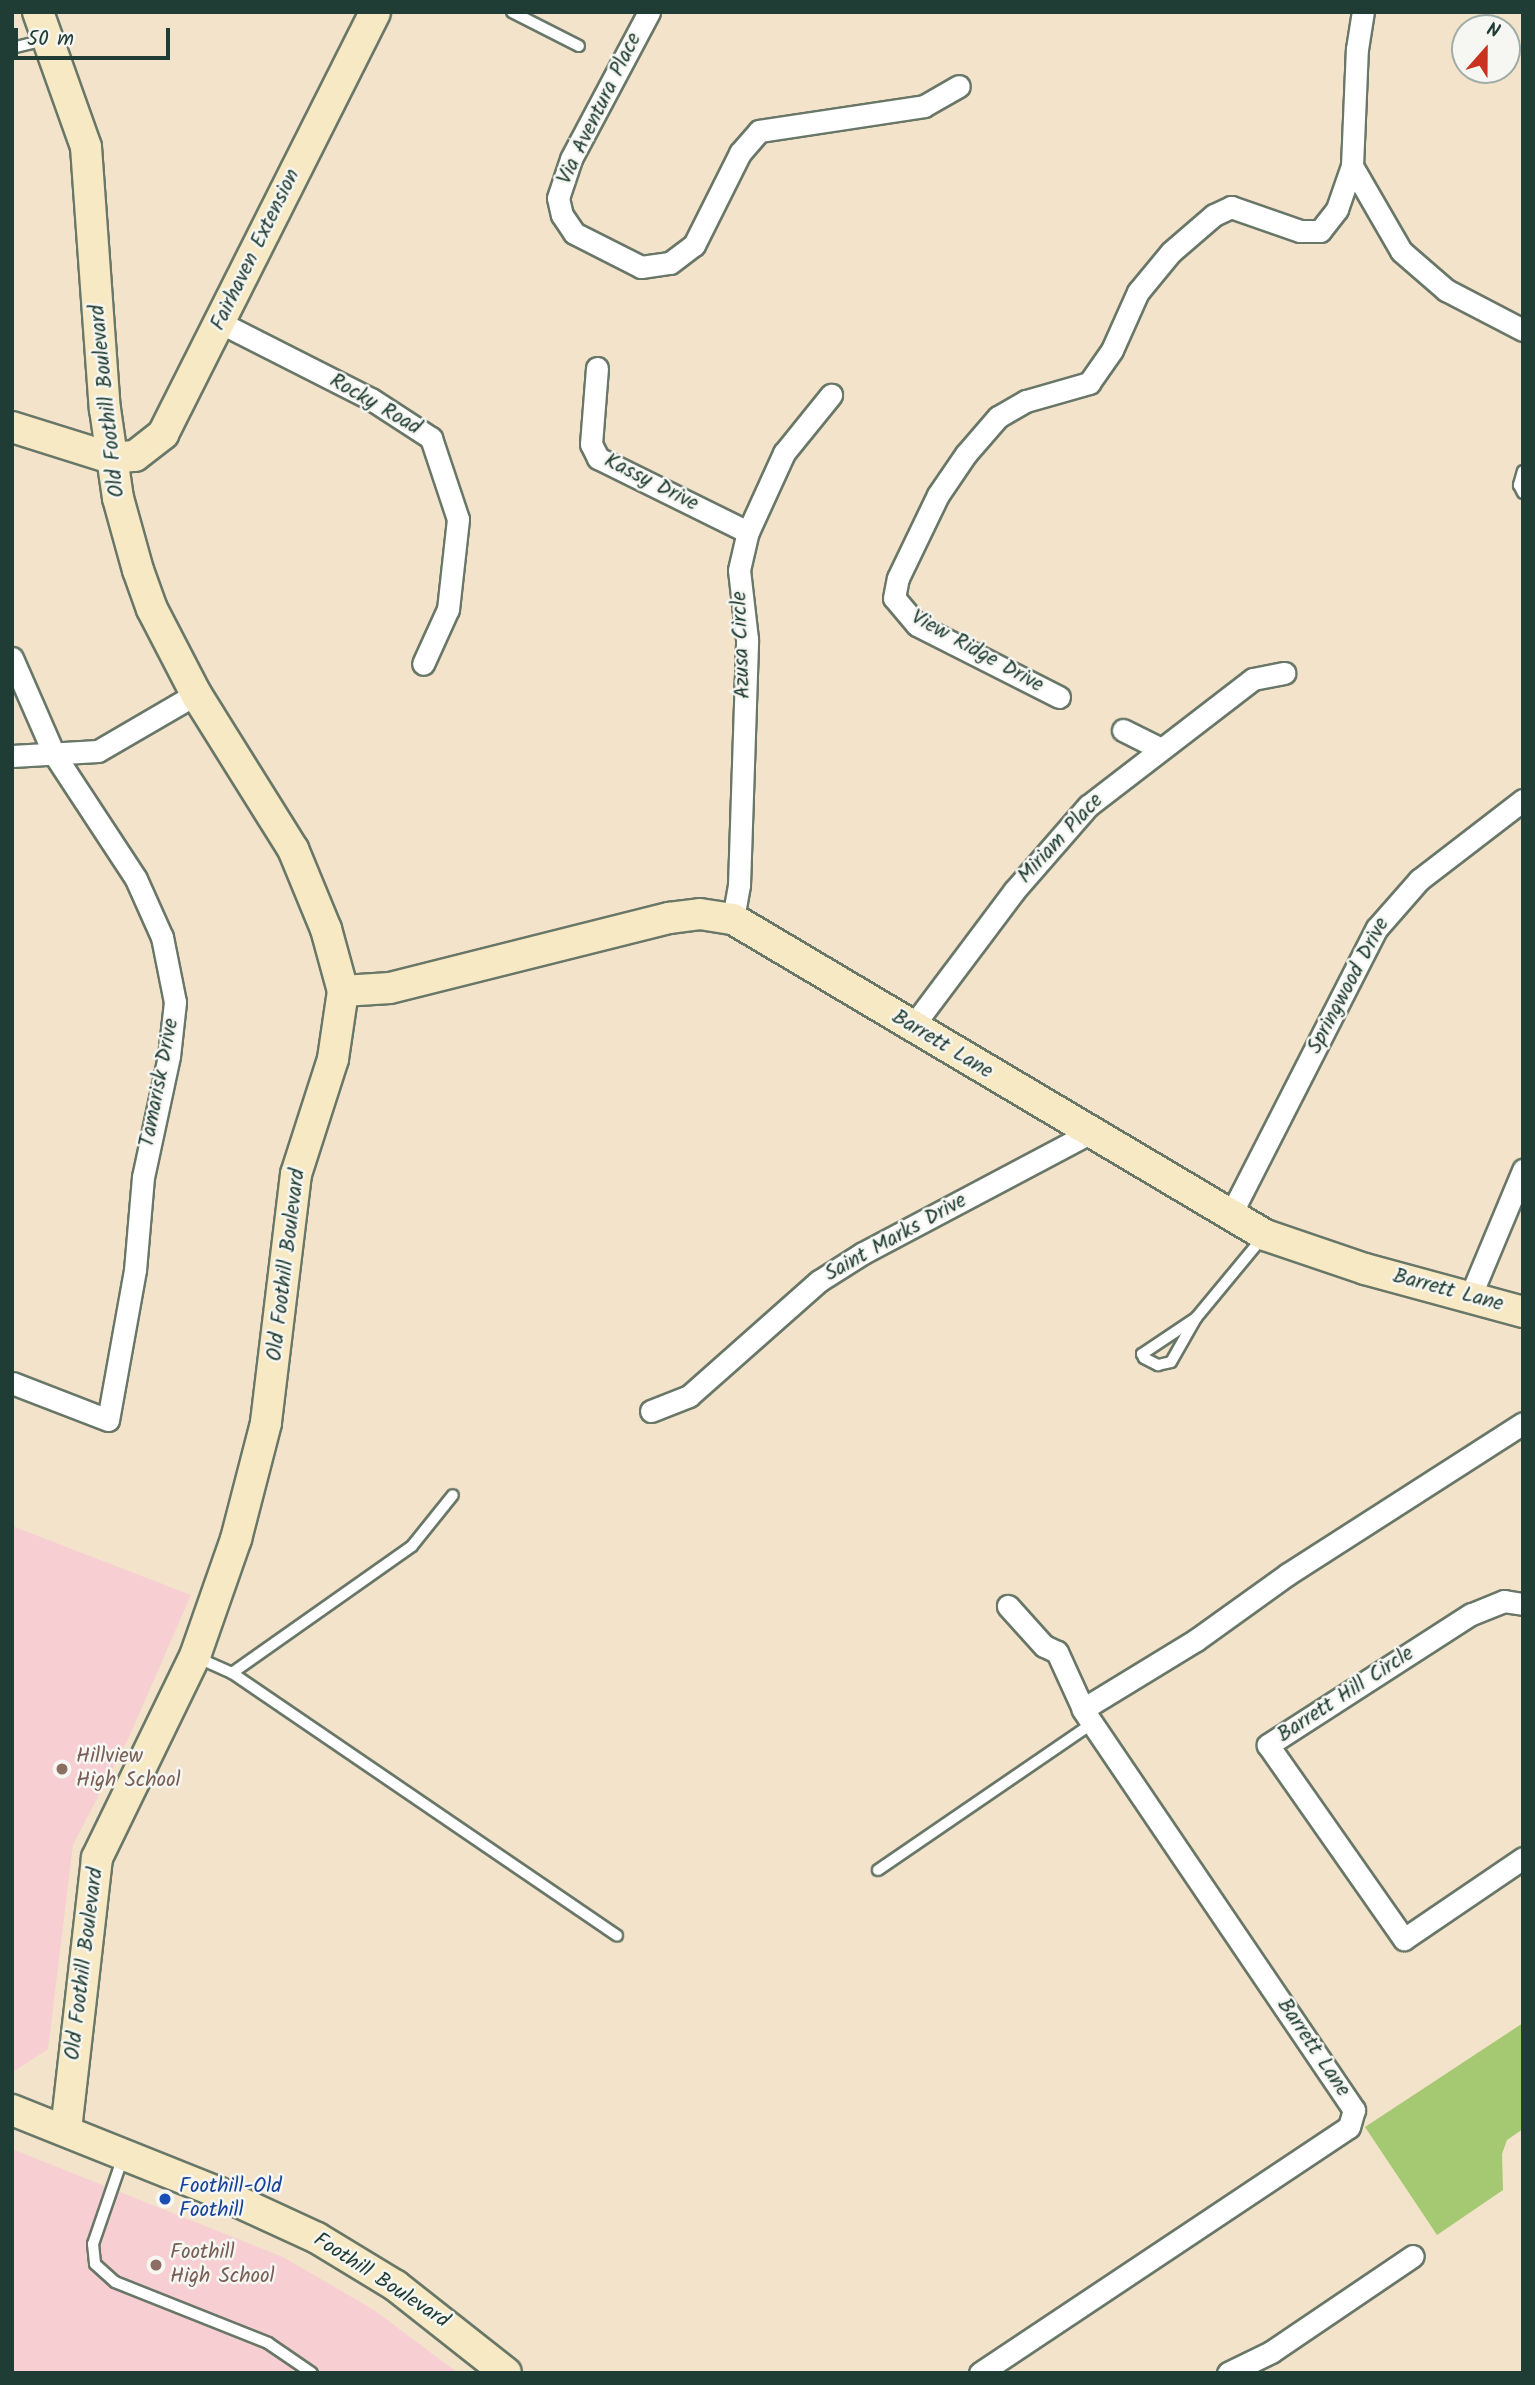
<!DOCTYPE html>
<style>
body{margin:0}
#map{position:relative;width:1535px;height:2385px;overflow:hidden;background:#f2e3ca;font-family:Kalam,sans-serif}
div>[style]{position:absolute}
.built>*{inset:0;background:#f7cfd3}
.green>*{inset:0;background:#a5c872}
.roads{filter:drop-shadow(2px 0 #697768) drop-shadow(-2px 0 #697768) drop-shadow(0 2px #697768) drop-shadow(0 -2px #697768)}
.lane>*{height:10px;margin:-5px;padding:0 5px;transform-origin:5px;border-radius:5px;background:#fff}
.street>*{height:21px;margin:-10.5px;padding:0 10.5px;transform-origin:10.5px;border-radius:10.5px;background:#fff}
.secondary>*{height:30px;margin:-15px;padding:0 15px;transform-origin:15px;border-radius:15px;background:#f7e9c3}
.dots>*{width:19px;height:19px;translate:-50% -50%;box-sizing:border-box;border:4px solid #f6f6f2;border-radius:50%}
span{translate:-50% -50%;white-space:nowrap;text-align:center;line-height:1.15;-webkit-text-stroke:5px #f6f6f2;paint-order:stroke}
.street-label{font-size:21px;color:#1f3d34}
.education-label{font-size:21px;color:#785e54}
.left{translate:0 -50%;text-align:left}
.transit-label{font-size:21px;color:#164399}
.frame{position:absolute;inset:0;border:14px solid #1f3d34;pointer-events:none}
.north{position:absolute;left:1451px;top:14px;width:70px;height:70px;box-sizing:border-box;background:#f6f6f2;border:2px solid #a0aca6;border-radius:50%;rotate:21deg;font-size:19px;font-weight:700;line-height:28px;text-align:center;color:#1f3d34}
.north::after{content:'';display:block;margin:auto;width:24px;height:32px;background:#c8321e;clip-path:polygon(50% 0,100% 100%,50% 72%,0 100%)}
.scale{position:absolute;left:14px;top:28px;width:156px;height:32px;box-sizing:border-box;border:4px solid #1f3d34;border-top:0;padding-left:9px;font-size:21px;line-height:24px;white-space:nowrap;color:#1f3d34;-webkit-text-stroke:5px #f6f6f2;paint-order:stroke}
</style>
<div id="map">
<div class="built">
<div style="clip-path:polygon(12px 1526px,191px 1595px,129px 1737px,73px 1845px,48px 2049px,13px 2072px)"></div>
<div style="clip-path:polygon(12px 2149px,283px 2257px,374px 2310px,458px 2373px,12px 2373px)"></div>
</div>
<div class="green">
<div style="clip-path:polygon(1523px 2023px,1523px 2129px,1507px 2140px,1502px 2154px,1503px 2190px,1437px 2235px,1365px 2127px)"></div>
</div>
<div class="roads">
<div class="lane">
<div style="left:512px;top:12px;width:75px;rotate:26.9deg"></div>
<div style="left:12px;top:48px;width:34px;rotate:-14deg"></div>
<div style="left:1523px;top:471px;width:15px;rotate:106deg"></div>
<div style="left:1519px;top:485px;width:9px;rotate:63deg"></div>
<div style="left:1196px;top:1318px;width:65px;rotate:146.3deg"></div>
<div style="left:1142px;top:1354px;width:4px;rotate:63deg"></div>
<div style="left:1144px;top:1358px;width:16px;rotate:27deg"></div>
<div style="left:1158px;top:1365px;width:13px;rotate:-13deg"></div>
<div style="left:1171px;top:1362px;width:51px;rotate:-60.4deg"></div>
<div style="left:1196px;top:1318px;width:105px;rotate:-50.4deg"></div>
<div style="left:196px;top:1657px;width:39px;rotate:24deg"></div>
<div style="left:232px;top:1673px;width:466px;rotate:34.3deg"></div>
<div style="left:232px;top:1673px;width:220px;rotate:-35.2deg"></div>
<div style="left:412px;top:1546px;width:65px;rotate:-51.2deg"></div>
<div style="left:878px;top:1870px;width:260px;rotate:-34.4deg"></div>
<div style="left:123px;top:2157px;width:92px;rotate:109deg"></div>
<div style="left:93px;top:2244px;width:20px;rotate:84deg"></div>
<div style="left:95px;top:2264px;width:27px;rotate:42deg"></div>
<div style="left:115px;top:2282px;width:165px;rotate:21.7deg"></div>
<div style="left:268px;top:2343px;width:53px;rotate:34.3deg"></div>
</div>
<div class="street">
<div style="left:649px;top:12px;width:166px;rotate:118deg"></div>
<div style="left:571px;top:159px;width:41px;rotate:108.4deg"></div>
<div style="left:558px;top:198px;width:17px;rotate:77deg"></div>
<div style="left:562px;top:215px;width:22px;rotate:56deg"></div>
<div style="left:574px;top:233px;width:75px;rotate:26.9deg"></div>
<div style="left:641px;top:267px;width:29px;rotate:-8deg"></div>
<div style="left:670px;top:263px;width:30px;rotate:-37deg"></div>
<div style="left:694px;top:245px;width:103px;rotate:-63.4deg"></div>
<div style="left:740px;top:153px;width:29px;rotate:-49deg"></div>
<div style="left:759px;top:131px;width:167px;rotate:-8.6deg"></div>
<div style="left:924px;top:106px;width:40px;rotate:-29.7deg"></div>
<div style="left:1352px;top:166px;width:98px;rotate:60deg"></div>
<div style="left:1401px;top:251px;width:60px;rotate:40.9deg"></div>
<div style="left:1446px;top:290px;width:87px;rotate:27.5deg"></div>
<div style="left:221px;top:323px;width:168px;rotate:26.9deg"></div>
<div style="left:371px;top:399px;width:72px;rotate:33deg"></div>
<div style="left:431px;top:438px;width:85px;rotate:71.6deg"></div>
<div style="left:458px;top:519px;width:91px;rotate:96.3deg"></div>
<div style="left:448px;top:609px;width:60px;rotate:114.4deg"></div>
<div style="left:597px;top:368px;width:76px;rotate:94.5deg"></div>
<div style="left:591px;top:444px;width:16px;rotate:63deg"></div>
<div style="left:598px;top:458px;width:167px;rotate:26.3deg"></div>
<div style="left:12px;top:658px;width:105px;rotate:66.4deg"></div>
<div style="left:54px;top:754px;width:149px;rotate:56.7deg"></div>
<div style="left:136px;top:879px;width:64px;rotate:65.9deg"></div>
<div style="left:162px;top:937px;width:66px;rotate:78.7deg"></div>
<div style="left:175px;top:1002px;width:54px;rotate:96.3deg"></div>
<div style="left:169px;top:1056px;width:124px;rotate:102.1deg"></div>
<div style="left:143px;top:1177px;width:93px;rotate:94.9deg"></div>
<div style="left:135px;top:1270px;width:152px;rotate:100.2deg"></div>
<div style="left:108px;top:1420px;width:103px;rotate:-158.9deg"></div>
<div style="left:1059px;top:697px;width:159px;rotate:-153.1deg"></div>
<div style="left:917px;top:625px;width:35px;rotate:-130deg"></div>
<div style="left:894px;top:598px;width:20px;rotate:-79deg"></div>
<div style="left:898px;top:578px;width:92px;rotate:-64.3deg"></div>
<div style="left:938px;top:495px;width:50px;rotate:-55.7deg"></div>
<div style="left:966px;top:454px;width:49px;rotate:-49.1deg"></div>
<div style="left:998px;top:417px;width:32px;rotate:-30deg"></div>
<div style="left:1026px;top:401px;width:66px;rotate:-15.9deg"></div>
<div style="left:1089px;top:383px;width:40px;rotate:-55.1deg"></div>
<div style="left:1112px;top:350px;width:64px;rotate:-65.9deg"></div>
<div style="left:1138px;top:292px;width:52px;rotate:-50.5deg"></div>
<div style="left:1171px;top:252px;width:57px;rotate:-40.7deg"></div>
<div style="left:1214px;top:215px;width:19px;rotate:-25deg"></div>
<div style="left:1231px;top:207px;width:73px;rotate:19.2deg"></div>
<div style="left:1300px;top:231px;width:20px"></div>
<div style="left:1320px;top:231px;width:28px;rotate:-52deg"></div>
<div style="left:1337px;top:209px;width:46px;rotate:-70.8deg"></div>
<div style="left:1352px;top:166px;width:117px;rotate:-87.6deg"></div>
<div style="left:1357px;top:49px;width:37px;rotate:-81deg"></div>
<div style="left:1123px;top:730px;width:42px;rotate:26.6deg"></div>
<div style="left:12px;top:756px;width:86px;rotate:-3.3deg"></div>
<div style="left:98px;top:751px;width:113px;rotate:-30.2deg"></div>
<div style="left:733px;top:919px;width:35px;rotate:-80deg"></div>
<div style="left:739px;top:885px;width:246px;rotate:-88.1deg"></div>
<div style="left:747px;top:639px;width:69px;rotate:-96.6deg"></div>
<div style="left:739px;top:570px;width:39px;rotate:-77deg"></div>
<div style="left:748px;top:532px;width:87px;rotate:-65.5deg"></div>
<div style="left:784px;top:453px;width:75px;rotate:-51deg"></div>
<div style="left:912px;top:1027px;width:170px;rotate:-53.1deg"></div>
<div style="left:1014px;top:891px;width:113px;rotate:-49deg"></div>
<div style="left:1088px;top:806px;width:208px;rotate:-37.6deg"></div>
<div style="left:1253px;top:679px;width:32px;rotate:-11deg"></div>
<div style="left:1230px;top:1216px;width:323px;rotate:-63deg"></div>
<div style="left:1377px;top:928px;width:64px;rotate:-48.8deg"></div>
<div style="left:1419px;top:880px;width:131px;rotate:-37.6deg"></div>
<div style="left:1470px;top:1297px;width:138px;rotate:-67.3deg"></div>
<div style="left:651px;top:1411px;width:41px;rotate:-21.5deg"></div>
<div style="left:689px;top:1396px;width:174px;rotate:-41.5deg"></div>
<div style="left:819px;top:1281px;width:52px;rotate:-32.5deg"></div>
<div style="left:863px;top:1253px;width:255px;rotate:-27.9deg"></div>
<div style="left:1523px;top:1604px;width:19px;rotate:-171deg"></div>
<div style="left:1504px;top:1601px;width:35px;rotate:158deg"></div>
<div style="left:1471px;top:1614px;width:242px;rotate:147.2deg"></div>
<div style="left:1268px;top:1745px;width:237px;rotate:55deg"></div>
<div style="left:1404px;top:1939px;width:144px;rotate:-34.2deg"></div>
<div style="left:1083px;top:1709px;width:132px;rotate:-31.4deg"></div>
<div style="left:1196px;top:1640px;width:113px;rotate:-35.7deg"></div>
<div style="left:1288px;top:1574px;width:279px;rotate:-32.7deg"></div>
<div style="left:980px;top:2373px;width:443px;rotate:-33.7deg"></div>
<div style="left:1349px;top:2127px;width:18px;rotate:-74deg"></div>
<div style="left:1354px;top:2110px;width:484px;rotate:-124.1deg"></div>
<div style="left:1083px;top:1709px;width:63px;rotate:-114.5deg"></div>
<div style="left:1057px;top:1652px;width:14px;rotate:-155deg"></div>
<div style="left:1044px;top:1646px;width:54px;rotate:-132deg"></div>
<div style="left:1228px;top:2373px;width:48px;rotate:-26deg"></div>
<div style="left:1271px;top:2352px;width:171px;rotate:-34.1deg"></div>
</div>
<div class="secondary">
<div style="left:38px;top:12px;width:143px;rotate:70.4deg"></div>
<div style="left:86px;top:147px;width:263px;rotate:85.9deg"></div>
<div style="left:105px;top:409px;width:90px;rotate:81.7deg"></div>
<div style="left:118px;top:498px;width:75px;rotate:74.5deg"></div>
<div style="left:138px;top:570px;width:41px;rotate:70.3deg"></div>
<div style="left:152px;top:609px;width:96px;rotate:62.6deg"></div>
<div style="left:196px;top:694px;width:183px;rotate:58deg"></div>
<div style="left:293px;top:849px;width:87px;rotate:67.6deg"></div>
<div style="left:326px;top:929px;width:64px;rotate:74.7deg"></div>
<div style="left:343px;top:991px;width:69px;rotate:98.4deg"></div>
<div style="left:333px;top:1059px;width:121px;rotate:107.8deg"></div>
<div style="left:296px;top:1174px;width:251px;rotate:96.9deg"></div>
<div style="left:266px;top:1423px;width:120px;rotate:104.5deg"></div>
<div style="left:236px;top:1539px;width:124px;rotate:109.3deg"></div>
<div style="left:195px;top:1656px;width:225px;rotate:115.9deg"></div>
<div style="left:97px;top:1858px;width:274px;rotate:96.5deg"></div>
<div style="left:12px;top:427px;width:104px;rotate:17.4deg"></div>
<div style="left:111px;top:458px;width:24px;rotate:-5deg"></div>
<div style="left:135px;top:456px;width:36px;rotate:-38deg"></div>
<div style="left:163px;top:434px;width:472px;rotate:-63.3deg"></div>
<div style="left:343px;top:991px;width:47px;rotate:-3.7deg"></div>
<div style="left:390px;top:988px;width:288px;rotate:-14.1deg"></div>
<div style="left:669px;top:918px;width:31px;rotate:-7deg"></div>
<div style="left:700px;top:914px;width:33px;rotate:9deg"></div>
<div style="left:733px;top:919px;width:619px;rotate:30.71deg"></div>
<div style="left:1265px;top:1235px;width:106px;rotate:18.8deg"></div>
<div style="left:1365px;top:1269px;width:164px;rotate:15.2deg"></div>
<div style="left:12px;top:2110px;width:219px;rotate:21.8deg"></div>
<div style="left:215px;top:2191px;width:112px;rotate:24.7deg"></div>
<div style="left:317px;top:2238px;width:92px;rotate:31.3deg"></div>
<div style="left:396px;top:2286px;width:140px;rotate:38.3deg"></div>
</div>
</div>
<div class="dots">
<div style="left:62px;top:1769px;background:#8d6e63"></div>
<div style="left:165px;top:2199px;background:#1a4fb4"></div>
<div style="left:156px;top:2265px;background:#8d6e63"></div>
</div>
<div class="street-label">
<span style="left:600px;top:109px;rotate:-64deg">Via Aventura Place</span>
<span style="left:256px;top:250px;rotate:-64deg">Fairhaven Extension</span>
<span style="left:108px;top:401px;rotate:-96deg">Old Foothill Boulevard</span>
<span style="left:375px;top:405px;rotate:30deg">Rocky Road</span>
<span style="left:651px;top:483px;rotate:27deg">Kassy Drive</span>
<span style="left:742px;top:645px;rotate:-92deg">Azusa Circle</span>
<span style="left:977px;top:652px;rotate:29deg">View Ridge Drive</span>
<span style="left:1061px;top:839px;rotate:-47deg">Miriam Place</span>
<span style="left:1349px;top:986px;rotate:-62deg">Springwood Drive</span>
<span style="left:942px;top:1045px;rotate:31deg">Barrett Lane</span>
<span style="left:160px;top:1083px;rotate:-79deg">Tamarisk Drive</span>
<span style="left:896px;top:1238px;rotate:-29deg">Saint Marks Drive</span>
<span style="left:287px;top:1265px;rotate:-83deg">Old Foothill Boulevard</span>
<span style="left:1448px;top:1291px;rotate:15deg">Barrett Lane</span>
<span style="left:1346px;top:1695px;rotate:-33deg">Barrett Hill Circle</span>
<span style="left:85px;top:1964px;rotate:-83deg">Old Foothill Boulevard</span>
<span style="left:1313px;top:2048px;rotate:56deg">Barrett Lane</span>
<span style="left:381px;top:2281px;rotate:33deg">Foothill Boulevard</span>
</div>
<div class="education-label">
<span class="left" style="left:76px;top:1769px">Hillview<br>High School</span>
<span class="left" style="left:170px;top:2265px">Foothill<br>High School</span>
</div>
<div class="transit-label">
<span class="left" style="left:179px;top:2199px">Foothill-Old<br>Foothill</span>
</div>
<div class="frame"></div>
<div class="north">N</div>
<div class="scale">50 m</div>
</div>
